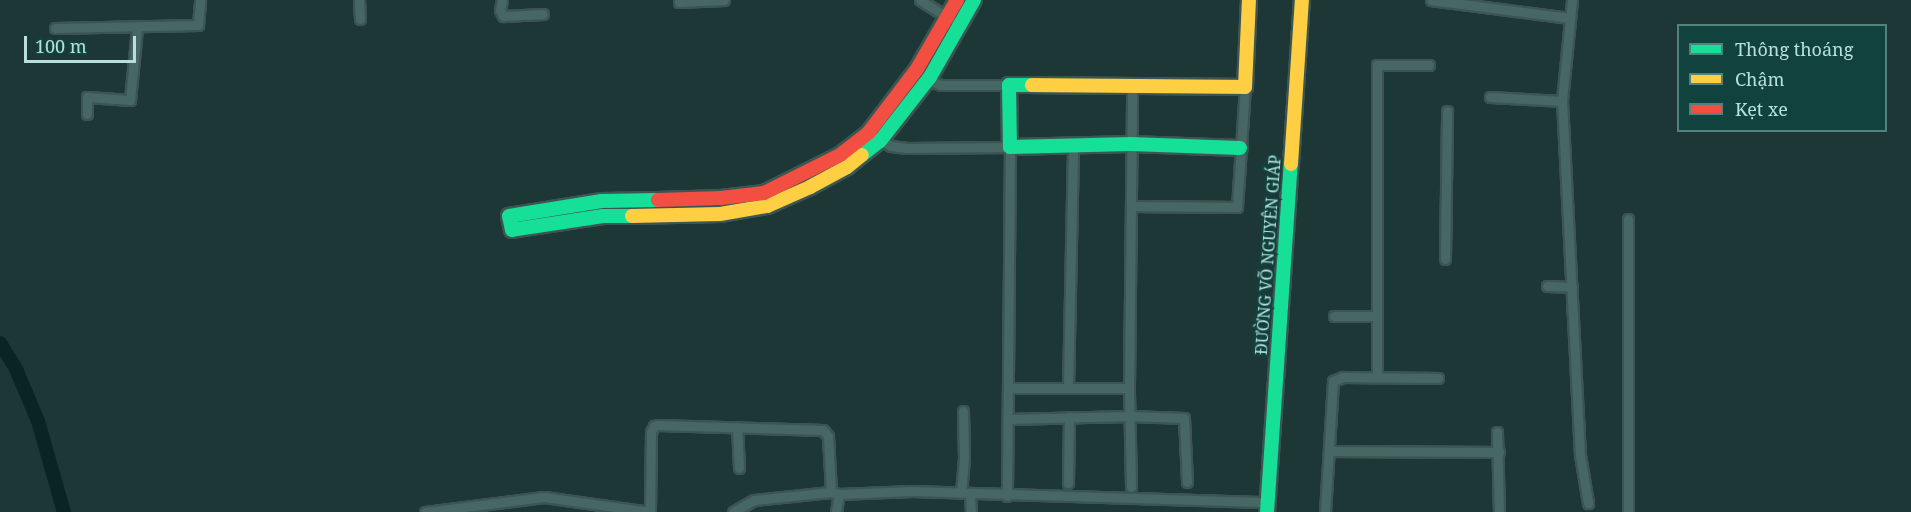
<!DOCTYPE html>
<meta charset="utf-8">
<style>
body{margin:0}
#map{position:relative;width:1911px;height:512px;overflow:hidden;background:#1c3735;font-family:"Noto Serif",serif}
div>[style]{position:absolute}
.river>*{height:14px;margin:-7px;padding:0 7px;transform-origin:7px;border-radius:7px;background:#092523}
.roads{filter:drop-shadow(2px 0 #3d5552) drop-shadow(-2px 0 #3d5552) drop-shadow(0 2px #3d5552) drop-shadow(0 -2px #3d5552)}
.street>*{height:9px;margin:-4.5px;padding:0 4.5px;transform-origin:4.5px;border-radius:4.5px;background:#476765}
.fast>*{height:14px;margin:-7px;padding:0 7px;transform-origin:7px;border-radius:7px;background:#16e098}
.slow>*{height:14px;margin:-7px;padding:0 7px;transform-origin:7px;border-radius:7px;background:#ffcf43}
.jam>*{height:14px;margin:-7px;padding:0 7px;transform-origin:7px;border-radius:7px;background:#f24e42}
span{translate:-50% -50%;white-space:nowrap;text-align:center;line-height:1.15;-webkit-text-stroke:4.5px #11423e;paint-order:stroke}
.street-label{font-size:16px;color:#b7e0db}
.legend{position:absolute;left:1677px;top:24px;width:210px;height:108px;box-sizing:border-box;background:#11423e;border:2px solid #53817d;margin:0;padding:8px 10px;list-style:none;font-size:18px;color:#b7e0db}
.legend li{display:flex;align-items:center;gap:12px;height:30px}
.legend b{width:30px;border:2px solid #53817d}
.scale{position:absolute;left:24px;top:36px;width:112px;height:27px;box-sizing:border-box;border:3px solid #b7e0db;border-top:0;padding-left:8px;font-size:18px;line-height:21px;white-space:nowrap;color:#b7e0db;-webkit-text-stroke:4px #11423e;paint-order:stroke}
</style>
<div id="map">
<div class="river">
<div style="left:0;top:343px;width:31px;rotate:58deg"></div>
<div style="left:16px;top:369px;width:56px;rotate:67.1deg"></div>
<div style="left:38px;top:421px;width:95px;rotate:74.1deg"></div>
</div>
<div class="roads">
<div class="street">
<div style="left:359px;top:0;width:19px;rotate:87deg"></div>
<div style="left:502px;top:0;width:10px;rotate:101deg"></div>
<div style="left:500px;top:10px;width:7px;rotate:63deg"></div>
<div style="left:503px;top:16px;width:40px;rotate:-2.9deg"></div>
<div style="left:679px;top:0;width:2px;rotate:90deg"></div>
<div style="left:679px;top:2px;width:45px;rotate:-2.5deg"></div>
<div style="left:920px;top:0;width:36px;rotate:32deg"></div>
<div style="left:1431px;top:0;width:139px;rotate:7.4deg"></div>
<div style="left:1572px;top:0;width:101px;rotate:95.7deg"></div>
<div style="left:1562px;top:101px;width:354px;rotate:87.1deg"></div>
<div style="left:1580px;top:455px;width:49px;rotate:80.5deg"></div>
<div style="left:55px;top:28px;width:143px;rotate:-1.2deg"></div>
<div style="left:198px;top:25px;width:25px;rotate:-85deg"></div>
<div style="left:928px;top:80px;width:14px;rotate:21deg"></div>
<div style="left:941px;top:85px;width:68px"></div>
<div style="left:1490px;top:97px;width:72px;rotate:3.2deg"></div>
<div style="left:87px;top:114px;width:17px;rotate:-90deg"></div>
<div style="left:87px;top:97px;width:43px;rotate:4deg"></div>
<div style="left:130px;top:100px;width:72px;rotate:-84.4deg"></div>
<div style="left:877px;top:138px;width:16px;rotate:30deg"></div>
<div style="left:891px;top:146px;width:16px;rotate:7deg"></div>
<div style="left:907px;top:148px;width:103px;rotate:-0.6deg"></div>
<div style="left:1010px;top:147px;width:349px;rotate:90.5deg"></div>
<div style="left:1132px;top:206px;width:105px;rotate:0.5deg"></div>
<div style="left:1237px;top:207px;width:120px;rotate:-86.2deg"></div>
<div style="left:1628px;top:219px;width:293px;rotate:90deg"></div>
<div style="left:1445px;top:259px;width:148px;rotate:-89.2deg"></div>
<div style="left:1547px;top:286px;width:25px;rotate:2deg"></div>
<div style="left:1334px;top:316px;width:43px"></div>
<div style="left:1377px;top:377px;width:312px;rotate:-90deg"></div>
<div style="left:1377px;top:65px;width:52px"></div>
<div style="left:1010px;top:388px;width:119px"></div>
<div style="left:1068px;top:388px;width:241px;rotate:-88.8deg"></div>
<div style="left:1009px;top:419px;width:121px;rotate:-1.4deg"></div>
<div style="left:1130px;top:416px;width:54px;rotate:2.1deg"></div>
<div style="left:1184px;top:418px;width:64px;rotate:87.3deg"></div>
<div style="left:737px;top:427px;width:41px;rotate:87.2deg"></div>
<div style="left:1497px;top:432px;width:80px;rotate:88.6deg"></div>
<div style="left:1329px;top:451px;width:170px;rotate:0.3deg"></div>
<div style="left:1068px;top:483px;width:66px;rotate:-89.1deg"></div>
<div style="left:1131px;top:487px;width:99px;rotate:-91.2deg"></div>
<div style="left:1129px;top:388px;width:304px;rotate:-89.4deg"></div>
<div style="left:961px;top:493px;width:35px;rotate:-85deg"></div>
<div style="left:964px;top:458px;width:47px;rotate:-91.2deg"></div>
<div style="left:970px;top:494px;width:18px;rotate:87deg"></div>
<div style="left:425px;top:512px;width:120px;rotate:-7.2deg"></div>
<div style="left:544px;top:497px;width:107px;rotate:8.1deg"></div>
<div style="left:650px;top:512px;width:80px;rotate:-89.3deg"></div>
<div style="left:651px;top:432px;width:7px;rotate:-63deg"></div>
<div style="left:654px;top:426px;width:4px;rotate:-14deg"></div>
<div style="left:658px;top:425px;width:165px;rotate:1.7deg"></div>
<div style="left:823px;top:430px;width:8px;rotate:50deg"></div>
<div style="left:828px;top:436px;width:56px;rotate:86.9deg"></div>
<div style="left:733px;top:512px;width:24px;rotate:-30deg"></div>
<div style="left:754px;top:500px;width:77px;rotate:-5.9deg"></div>
<div style="left:831px;top:492px;width:8px;rotate:14deg"></div>
<div style="left:839px;top:494px;width:73px;rotate:-2.4deg"></div>
<div style="left:912px;top:491px;width:356px;rotate:1.8deg"></div>
<div style="left:836px;top:512px;width:18px;rotate:-81deg"></div>
<div style="left:1325px;top:512px;width:131px;rotate:-86.5deg"></div>
<div style="left:1333px;top:381px;width:11px;rotate:-22deg"></div>
<div style="left:1343px;top:377px;width:95px;rotate:0.6deg"></div>
</div>
<div class="fast">
<div style="left:1032px;top:85px;width:23px;rotate:180deg"></div>
<div style="left:1009px;top:85px;width:62px;rotate:89.1deg"></div>
<div style="left:1010px;top:147px;width:121px;rotate:-1.4deg"></div>
<div style="left:1131px;top:144px;width:109px;rotate:2.1deg"></div>
<div style="left:862px;top:155px;width:23px;rotate:-38deg"></div>
<div style="left:880px;top:141px;width:81px;rotate:-52deg"></div>
<div style="left:930px;top:77px;width:89px;rotate:-60.3deg"></div>
<div style="left:632px;top:216px;width:29px;rotate:180deg"></div>
<div style="left:603px;top:216px;width:92px;rotate:171.3deg"></div>
<div style="left:512px;top:230px;width:14px;rotate:-102deg"></div>
<div style="left:509px;top:216px;width:94px;rotate:-9.2deg"></div>
<div style="left:602px;top:201px;width:56px;rotate:-1deg"></div>
<div style="left:1267px;top:512px;width:349px;rotate:-86.1deg"></div>
</div>
<div class="slow">
<div style="left:1032px;top:85px;width:213px;rotate:0.5deg"></div>
<div style="left:1245px;top:87px;width:87px;rotate:-87.4deg"></div>
<div style="left:1291px;top:164px;width:164px;rotate:-86.2deg"></div>
<div style="left:632px;top:216px;width:88px;rotate:-1.3deg"></div>
<div style="left:720px;top:214px;width:48px;rotate:-9.7deg"></div>
<div style="left:767px;top:206px;width:47px;rotate:-23.8deg"></div>
<div style="left:810px;top:187px;width:42px;rotate:-28.4deg"></div>
<div style="left:847px;top:167px;width:19px;rotate:-39deg"></div>
</div>
<div class="jam">
<div style="left:658px;top:200px;width:63px;rotate:-1.8deg"></div>
<div style="left:721px;top:198px;width:43px;rotate:-6.6deg"></div>
<div style="left:764px;top:193px;width:85px;rotate:-26.6deg"></div>
<div style="left:840px;top:155px;width:37px;rotate:-38deg"></div>
<div style="left:869px;top:132px;width:79px;rotate:-52.7deg"></div>
<div style="left:917px;top:69px;width:80px;rotate:-59.9deg"></div>
</div>
</div>
<div class="street-label">
<span style="left:1268px;top:255px;rotate:-86deg">ĐƯỜNG VÕ NGUYÊN GIÁP</span>
</div>
<ul class="legend">
<li><b style="height:8px;background:#16e098"></b>Thông thoáng</li>
<li><b style="height:8px;background:#ffcf43"></b>Chậm</li>
<li><b style="height:8px;background:#f24e42"></b>Kẹt xe</li>
</ul>
<div class="scale">100 m</div>
</div>
